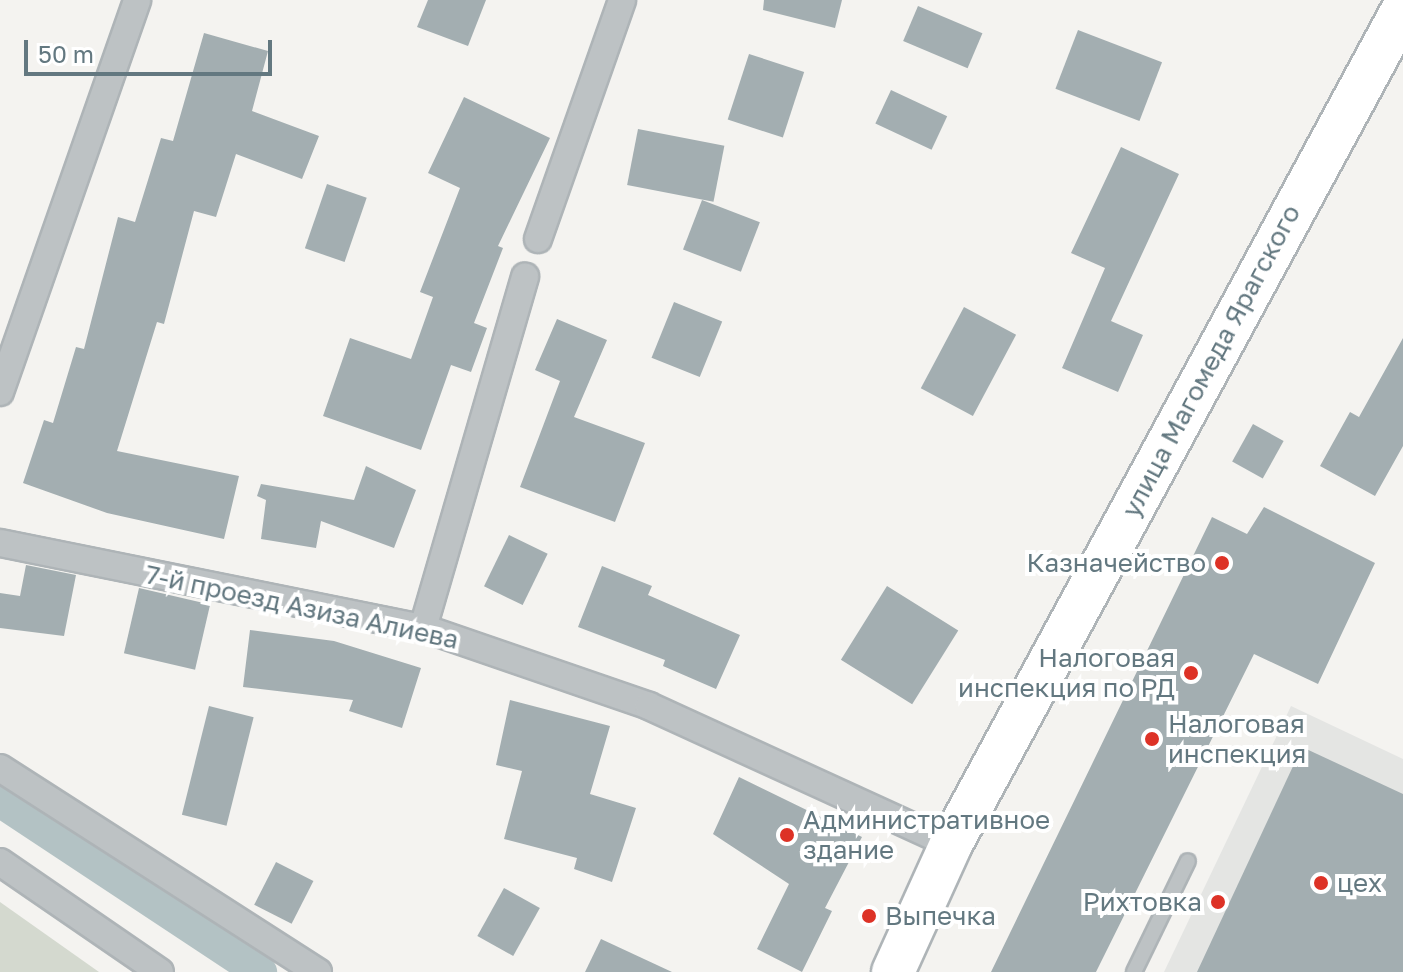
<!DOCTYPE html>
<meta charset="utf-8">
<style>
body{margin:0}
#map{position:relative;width:1403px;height:972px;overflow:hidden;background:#f4f3f0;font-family:"Golos Text",sans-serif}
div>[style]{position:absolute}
.built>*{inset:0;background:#e4e5e3}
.green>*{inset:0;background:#d4d9cf}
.canal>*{height:34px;margin:-17px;padding:0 17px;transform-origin:17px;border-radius:17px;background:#b3c2c4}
.building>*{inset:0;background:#a3aeb1;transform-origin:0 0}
.roads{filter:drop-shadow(2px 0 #aeb4b7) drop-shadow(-2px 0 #aeb4b7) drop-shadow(0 2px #aeb4b7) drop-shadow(0 -2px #aeb4b7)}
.service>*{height:14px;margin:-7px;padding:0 7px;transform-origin:7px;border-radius:7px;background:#bdc2c4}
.minor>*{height:26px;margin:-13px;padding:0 13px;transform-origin:13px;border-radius:13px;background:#bdc2c4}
.primary>*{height:42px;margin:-21px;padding:0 21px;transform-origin:21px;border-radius:21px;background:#fff}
.dots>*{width:22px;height:22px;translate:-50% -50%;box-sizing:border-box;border:4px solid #fff;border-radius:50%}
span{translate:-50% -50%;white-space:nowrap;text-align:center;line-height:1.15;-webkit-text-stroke:8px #fff;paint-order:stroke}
.street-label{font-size:26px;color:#637880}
.poi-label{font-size:26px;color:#637880}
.right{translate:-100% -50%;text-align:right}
.left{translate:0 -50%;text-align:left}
.scale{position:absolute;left:24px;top:40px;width:248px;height:36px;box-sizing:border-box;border:4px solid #637880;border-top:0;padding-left:10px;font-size:24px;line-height:28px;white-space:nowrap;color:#637880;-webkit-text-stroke:6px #fff;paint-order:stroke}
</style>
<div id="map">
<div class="built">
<div style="clip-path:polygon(1291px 706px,1403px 759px,1403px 972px,1164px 972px)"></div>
</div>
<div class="green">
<div style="clip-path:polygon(0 902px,99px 972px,0 972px)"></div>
</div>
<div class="canal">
<div style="left:0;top:800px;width:312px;rotate:33.5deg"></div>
</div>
<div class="building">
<div style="clip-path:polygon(428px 0,486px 0,468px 46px,417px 27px)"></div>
<div style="clip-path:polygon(764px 0,842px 0,835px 28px,763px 10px)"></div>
<div style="left:918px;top:6px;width:70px;height:38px;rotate:23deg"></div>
<div style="left:1078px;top:30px;width:90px;height:63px;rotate:21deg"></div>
<div style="clip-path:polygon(204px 33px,268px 51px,252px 111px,319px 136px,302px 179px,236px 154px,216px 217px,194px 211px,164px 324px,157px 322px,117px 451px,239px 476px,224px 539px,107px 513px,23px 483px,44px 420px,53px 423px,76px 347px,84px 349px,118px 217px,135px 222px,161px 138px,173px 141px)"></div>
<div style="left:749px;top:54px;width:58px;height:69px;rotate:18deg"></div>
<div style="left:891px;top:90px;width:62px;height:37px;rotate:25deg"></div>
<div style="clip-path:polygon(464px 97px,550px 138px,498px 246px,503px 248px,474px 323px,487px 328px,471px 372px,451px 365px,421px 450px,323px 416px,350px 338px,411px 359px,433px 297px,420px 292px,460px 188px,428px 173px)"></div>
<div style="left:638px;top:129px;width:88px;height:57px;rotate:11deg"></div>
<div style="clip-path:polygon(1121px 147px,1179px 174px,1111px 321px,1143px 335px,1118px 392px,1062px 368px,1105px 268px,1071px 253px)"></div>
<div style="left:327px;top:184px;width:42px;height:68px;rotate:19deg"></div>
<div style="left:702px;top:200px;width:62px;height:53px;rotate:21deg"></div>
<div style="left:674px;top:302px;width:52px;height:60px;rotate:22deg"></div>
<div style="left:964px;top:307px;width:59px;height:92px;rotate:28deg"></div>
<div style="clip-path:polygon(557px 319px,607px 340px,574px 417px,645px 443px,615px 522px,520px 487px,560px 381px,535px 370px)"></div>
<div style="clip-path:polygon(1403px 338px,1403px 446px,1375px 496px,1320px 466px,1350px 412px,1359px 417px)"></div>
<div style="left:1253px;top:424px;width:35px;height:43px;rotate:29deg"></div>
<div style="clip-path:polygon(366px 466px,416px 490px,394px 548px,321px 521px,316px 548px,261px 539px,266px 500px,257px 496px,261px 484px,354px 500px)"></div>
<div style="clip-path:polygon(1264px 507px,1375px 563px,1318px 684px,1254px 654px,1096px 972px,991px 972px,1212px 517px,1247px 534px)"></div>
<div style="left:509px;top:535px;width:43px;height:57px;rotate:26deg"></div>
<div style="clip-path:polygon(26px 565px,76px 575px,64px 636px,0 628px,0 593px,20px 596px)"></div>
<div style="clip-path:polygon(602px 566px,652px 586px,648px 595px,740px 635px,716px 689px,663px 666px,665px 660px,578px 627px)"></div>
<div style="left:887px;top:586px;width:84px;height:87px;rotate:32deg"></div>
<div style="left:139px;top:588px;width:73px;height:67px;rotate:13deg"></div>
<div style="clip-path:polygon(250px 630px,334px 641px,421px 668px,402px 728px,349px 711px,353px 700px,243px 687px)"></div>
<div style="clip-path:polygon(510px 700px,610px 726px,590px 794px,636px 808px,612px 882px,574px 869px,577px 858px,504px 839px,522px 771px,496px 765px)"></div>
<div style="left:209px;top:706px;width:46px;height:112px;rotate:14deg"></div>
<div style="clip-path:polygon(1302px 747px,1403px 794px,1403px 972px,1197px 972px)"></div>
<div style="clip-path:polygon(739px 777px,862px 837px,825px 908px,832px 911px,802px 972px,757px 949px,789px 884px,713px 834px)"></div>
<div style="left:276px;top:862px;width:42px;height:48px;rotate:27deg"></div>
<div style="left:504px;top:888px;width:41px;height:55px;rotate:29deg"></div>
<div style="clip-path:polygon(601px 939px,672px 972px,585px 972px)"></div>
</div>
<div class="roads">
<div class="service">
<div style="left:1134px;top:972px;width:123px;rotate:-64.1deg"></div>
</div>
<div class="minor">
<div style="left:538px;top:239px;width:253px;rotate:-70.6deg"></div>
<div style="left:0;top:392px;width:415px;rotate:-70.7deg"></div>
<div style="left:0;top:543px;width:431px;rotate:11.4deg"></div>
<div style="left:423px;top:628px;width:239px;rotate:19deg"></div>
<div style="left:649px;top:706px;width:332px;rotate:24.6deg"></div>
<div style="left:423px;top:628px;width:366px;rotate:-73.8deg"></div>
<div style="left:0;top:768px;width:378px;rotate:32.7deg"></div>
<div style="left:0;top:862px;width:194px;rotate:34.5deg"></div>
</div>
<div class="primary">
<div style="left:893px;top:972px;width:141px;rotate:-65.6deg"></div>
<div style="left:951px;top:844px;width:949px;rotate:-61.57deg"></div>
</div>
</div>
<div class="dots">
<div style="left:1222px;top:563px;background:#dd3226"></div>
<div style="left:1191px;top:673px;background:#dd3226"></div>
<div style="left:1152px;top:739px;background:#dd3226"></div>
<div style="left:787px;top:835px;background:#dd3226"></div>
<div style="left:1321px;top:883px;background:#dd3226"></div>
<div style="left:1218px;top:902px;background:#dd3226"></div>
<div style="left:869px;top:916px;background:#dd3226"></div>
</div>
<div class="street-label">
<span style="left:1211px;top:361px;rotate:-62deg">улица Магомеда Ярагского</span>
<span style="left:302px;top:607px;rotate:12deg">7-й проезд Азиза Алиева</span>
</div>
<div class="poi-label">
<span class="right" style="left:1206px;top:563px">Казначейство</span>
<span class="right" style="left:1175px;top:673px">Налоговая<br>инспекция по РД</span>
<span class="left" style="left:1168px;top:739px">Налоговая<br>инспекция</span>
<span class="left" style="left:803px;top:835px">Административное<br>здание</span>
<span class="left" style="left:1337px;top:883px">цех</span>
<span class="right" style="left:1202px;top:902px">Рихтовка</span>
<span class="left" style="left:885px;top:916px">Выпечка</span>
</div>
<div class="scale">50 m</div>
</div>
